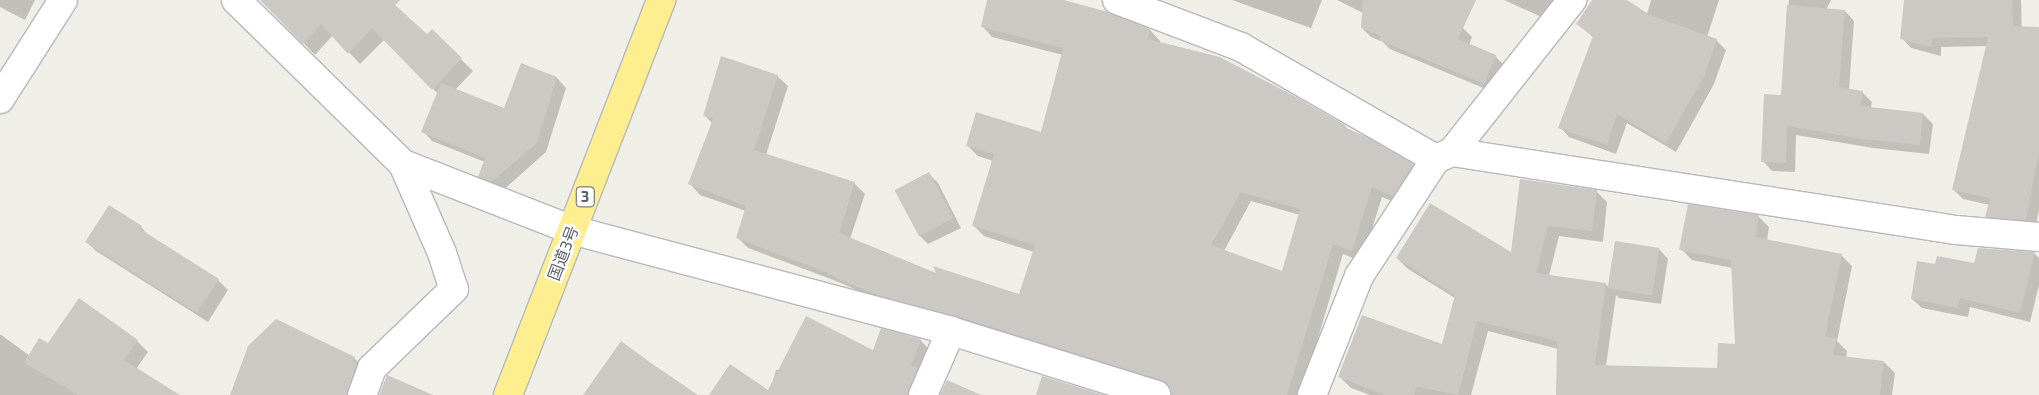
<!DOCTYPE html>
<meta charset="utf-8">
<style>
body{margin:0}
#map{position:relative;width:2039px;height:395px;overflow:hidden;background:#f0efe7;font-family:"Exo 2","Noto Sans JP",sans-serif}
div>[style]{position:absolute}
.shadow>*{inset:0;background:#0003}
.building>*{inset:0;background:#ccc9c4;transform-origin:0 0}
.roads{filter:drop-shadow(1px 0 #b7b8bd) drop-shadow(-1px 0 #b7b8bd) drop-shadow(0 1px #b7b8bd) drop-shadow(0 -1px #b7b8bd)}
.street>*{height:28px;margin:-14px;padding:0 14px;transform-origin:14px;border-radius:14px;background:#fff}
.highway>*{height:28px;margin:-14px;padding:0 14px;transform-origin:14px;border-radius:14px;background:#fdee90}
span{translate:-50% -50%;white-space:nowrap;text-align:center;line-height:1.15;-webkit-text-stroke:5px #fff;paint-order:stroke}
.shield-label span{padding:1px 4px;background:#fff;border:1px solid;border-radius:4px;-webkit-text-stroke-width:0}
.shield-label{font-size:15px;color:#5e6167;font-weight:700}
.street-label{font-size:16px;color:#5e6167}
</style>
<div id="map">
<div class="shadow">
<div style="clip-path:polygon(0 0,35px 0,25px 20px,0 7px)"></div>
<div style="clip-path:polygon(265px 0,388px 0,427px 36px,432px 31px,473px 71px,455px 90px,505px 110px,522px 65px,557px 78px,566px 88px,546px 152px,502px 191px,489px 186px,480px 176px,485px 162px,432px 141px,423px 131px,438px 94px,385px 39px,360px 64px,333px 35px,315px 55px,264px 2px)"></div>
<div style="clip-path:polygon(evenodd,989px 0,1060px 0,1108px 13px,1150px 30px,1160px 41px,1160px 43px,1345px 126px,1350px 131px,1413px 165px,1423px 176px,1403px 206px,1382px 197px,1363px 258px,1353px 258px,1343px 254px,1301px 395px,1176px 395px,1172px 390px,967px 326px,894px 306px,836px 281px,748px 248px,737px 237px,746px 211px,700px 195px,690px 184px,712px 123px,704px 115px,777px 76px,788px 86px,766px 155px,854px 183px,865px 194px,850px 239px,939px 275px,1020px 295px,1034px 252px,984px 236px,973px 225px,993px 161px,978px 156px,967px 145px,1042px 134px,1063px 55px,992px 37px,982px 26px,989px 0,1251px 201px,1300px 215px,1283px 273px,1224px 251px,1251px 201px)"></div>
<div style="clip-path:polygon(1232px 0,1322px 0,1311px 28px)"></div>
<div style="clip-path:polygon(1337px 0,1404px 0,1463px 28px,1472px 37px,1469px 45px,1495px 56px,1504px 65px,1493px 92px,1390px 49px,1383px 42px,1371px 37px,1362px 28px,1363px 13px)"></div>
<div style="clip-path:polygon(1504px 0,1553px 0,1546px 19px)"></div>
<div style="clip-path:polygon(1594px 0,1625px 0,1647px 14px,1651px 0,1719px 0,1707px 37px,1716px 40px,1726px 50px,1714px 84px,1676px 152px,1627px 123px,1616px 154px,1569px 137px,1560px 127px,1594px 38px,1578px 24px)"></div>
<div style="clip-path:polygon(1789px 0,1831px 0,1826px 10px,1845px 11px,1854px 21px,1849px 90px,1862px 92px,1872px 102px,1871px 108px,1923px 114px,1933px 124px,1929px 154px,1873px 148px,1796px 135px,1795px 172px,1772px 171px,1763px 161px,1782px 96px)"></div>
<div style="clip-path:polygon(1906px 0,2021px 0,2022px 37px,2039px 72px,2039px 210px,2035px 229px,1997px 226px,1987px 216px,1990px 205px,1963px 199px,1954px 190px,1987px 46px,1941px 47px,1941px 56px,1911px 48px,1902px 38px)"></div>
<div style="clip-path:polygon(928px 173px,938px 183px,961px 228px,928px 244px,919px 235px,896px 190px)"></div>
<div style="clip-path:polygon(1521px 180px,1596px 191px,1607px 202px,1603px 242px,1559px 236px,1549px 276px,1605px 284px,1609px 287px,1659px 249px,1668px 259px,1661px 304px,1619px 298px,1616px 295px,1606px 366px,1718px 369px,1737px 345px,1732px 268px,1692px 260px,1681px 249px,1759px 217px,1769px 227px,1767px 241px,1841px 255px,1852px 266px,1837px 341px,1847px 351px,1846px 358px,1884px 362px,1895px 373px,1892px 395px,1558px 395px,1558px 349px,1488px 331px,1471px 395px,1370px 395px,1351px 388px,1340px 377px,1443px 346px,1455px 298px,1408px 269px,1397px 258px,1512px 254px)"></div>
<div style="clip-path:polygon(141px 227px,150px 237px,218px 280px,228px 290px,208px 322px,96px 251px,86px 241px)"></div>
<div style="clip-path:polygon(1979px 249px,2035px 254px,2039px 258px,2039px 285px,2030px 322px,1970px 307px,1968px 317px,1922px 308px,1912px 299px,1975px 264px)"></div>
<div style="clip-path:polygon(0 334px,30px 356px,48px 345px,137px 341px,148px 352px,136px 369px,178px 395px,0 395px)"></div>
<div style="clip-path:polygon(920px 340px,930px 350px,921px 395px,769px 395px,776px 370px,874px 352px)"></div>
<div style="clip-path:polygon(354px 358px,366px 370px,362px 395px,234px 395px)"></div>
</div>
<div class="building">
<div style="clip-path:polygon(260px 0,400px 0,395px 5px,427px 34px,432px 29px,462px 58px,432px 90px,372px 28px,348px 54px,321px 24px,303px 44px)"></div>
<div style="clip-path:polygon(evenodd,987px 0,1064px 0,1108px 12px,1150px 29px,1148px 39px,1220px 57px,1298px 98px,1345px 125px,1344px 127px,1367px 137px,1414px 164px,1393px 196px,1372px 187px,1352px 251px,1333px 244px,1287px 395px,1171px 395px,1168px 385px,1161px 380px,956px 316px,882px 297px,827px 274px,828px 273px,736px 238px,746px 206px,688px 184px,713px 119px,703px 116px,721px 56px,778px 75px,754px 150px,855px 182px,839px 233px,936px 273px,933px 266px,1019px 294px,1035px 245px,972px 226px,994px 154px,966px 146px,976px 112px,1041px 132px,1063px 48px,981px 27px,987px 0,1241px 192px,1300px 209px,1282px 271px,1211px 245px,1241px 192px)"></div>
<div style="clip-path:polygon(1363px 0,1476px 0,1458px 39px,1496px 55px,1484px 84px,1379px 40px,1381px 36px,1361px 28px)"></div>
<div style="clip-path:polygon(1592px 0,1627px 0,1650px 15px,1717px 39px,1705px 74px,1666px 143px,1617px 114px,1607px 145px,1558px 128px,1593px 36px,1576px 24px)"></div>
<div style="clip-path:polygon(1904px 0,2012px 0,2013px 26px,2039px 27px,2039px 152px,2026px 220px,1985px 217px,1990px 198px,1952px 190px,1988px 37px,1932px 38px,1931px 47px,1900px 39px)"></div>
<div style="clip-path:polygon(1787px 5px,1845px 10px,1839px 87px,1863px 91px,1861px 106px,1923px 113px,1920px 145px,1862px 139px,1787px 126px,1786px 163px,1761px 162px,1764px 94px,1781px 95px)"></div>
<div style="clip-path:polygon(521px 63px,557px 77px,537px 143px,491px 182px,478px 177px,485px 158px,421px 132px,441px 83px,504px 108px)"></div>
<div style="left:929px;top:172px;width:52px;height:39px;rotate:62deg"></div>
<div style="clip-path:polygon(1520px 179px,1597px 190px,1592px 231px,1548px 226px,1536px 273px,1606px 283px,1595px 365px,1717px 368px,1718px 343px,1735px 344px,1731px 260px,1679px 250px,1688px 204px,1759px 215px,1755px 237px,1842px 254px,1825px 336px,1837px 339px,1833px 355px,1884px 361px,1880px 395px,1556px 395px,1557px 341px,1477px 321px,1458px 395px,1417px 387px,1414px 395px,1385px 395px,1338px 377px,1362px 315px,1442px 344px,1455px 295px,1396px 258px,1430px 203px,1511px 252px)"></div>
<div style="clip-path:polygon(109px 205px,142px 226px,140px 229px,219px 279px,197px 313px,85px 242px)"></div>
<div style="left:1615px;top:241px;width:45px;height:48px;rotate:9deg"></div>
<div style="clip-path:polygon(1978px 248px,2035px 252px,2020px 313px,1960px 298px,1958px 308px,1911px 299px,1917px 261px,1935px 264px,1937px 256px,1974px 263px)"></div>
<div style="clip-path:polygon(79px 298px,138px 340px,124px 360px,180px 395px,78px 395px,24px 363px,39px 338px,48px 343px)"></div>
<div style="clip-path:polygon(806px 316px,873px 350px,881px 328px,921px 339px,911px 365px,918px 368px,908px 395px,709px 395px,730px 364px,768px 390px)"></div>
<div style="clip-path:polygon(276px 319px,355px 357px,353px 361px,357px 363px,347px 395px,230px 395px,248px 346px)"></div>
<div style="clip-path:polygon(621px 341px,651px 363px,698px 395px,583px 395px)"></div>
<div style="clip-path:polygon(387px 375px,433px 395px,379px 395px)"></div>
<div style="clip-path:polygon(1042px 376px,1104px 395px,1036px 395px)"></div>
<div style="clip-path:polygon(947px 380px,981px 395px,940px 395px)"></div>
</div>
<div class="roads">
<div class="street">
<div style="left:236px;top:0;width:234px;rotate:44.5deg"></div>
<div style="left:403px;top:164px;width:97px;rotate:66.3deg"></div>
<div style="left:442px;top:253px;width:38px;rotate:72deg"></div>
<div style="left:454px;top:289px;width:114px;rotate:136.1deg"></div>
<div style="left:372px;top:368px;width:29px;rotate:110deg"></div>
<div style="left:1117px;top:0;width:133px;rotate:20.8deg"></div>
<div style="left:1241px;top:47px;width:225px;rotate:29.9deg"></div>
<div style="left:0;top:99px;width:117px;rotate:-57.5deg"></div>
<div style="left:1452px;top:152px;width:510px;rotate:8.8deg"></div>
<div style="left:1956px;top:230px;width:83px;rotate:4.8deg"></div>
<div style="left:403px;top:164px;width:181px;rotate:21.3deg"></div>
<div style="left:572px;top:230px;width:392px;rotate:14.9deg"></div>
<div style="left:951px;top:331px;width:215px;rotate:17.3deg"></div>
<div style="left:923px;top:395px;width:70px;rotate:-66.4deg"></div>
<div style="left:1312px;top:395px;width:128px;rotate:-68.4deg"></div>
<div style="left:1359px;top:276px;width:140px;rotate:-56.7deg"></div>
<div style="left:1436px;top:159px;width:17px;rotate:-24deg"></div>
<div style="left:1452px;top:152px;width:194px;rotate:-51.7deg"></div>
</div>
<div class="highway">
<div style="left:508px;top:395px;width:424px;rotate:-68.8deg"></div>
</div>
</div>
<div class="shield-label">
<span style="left:585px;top:197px">3</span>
</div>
<div class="street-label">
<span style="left:563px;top:253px;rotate:-69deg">国道3号</span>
</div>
</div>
